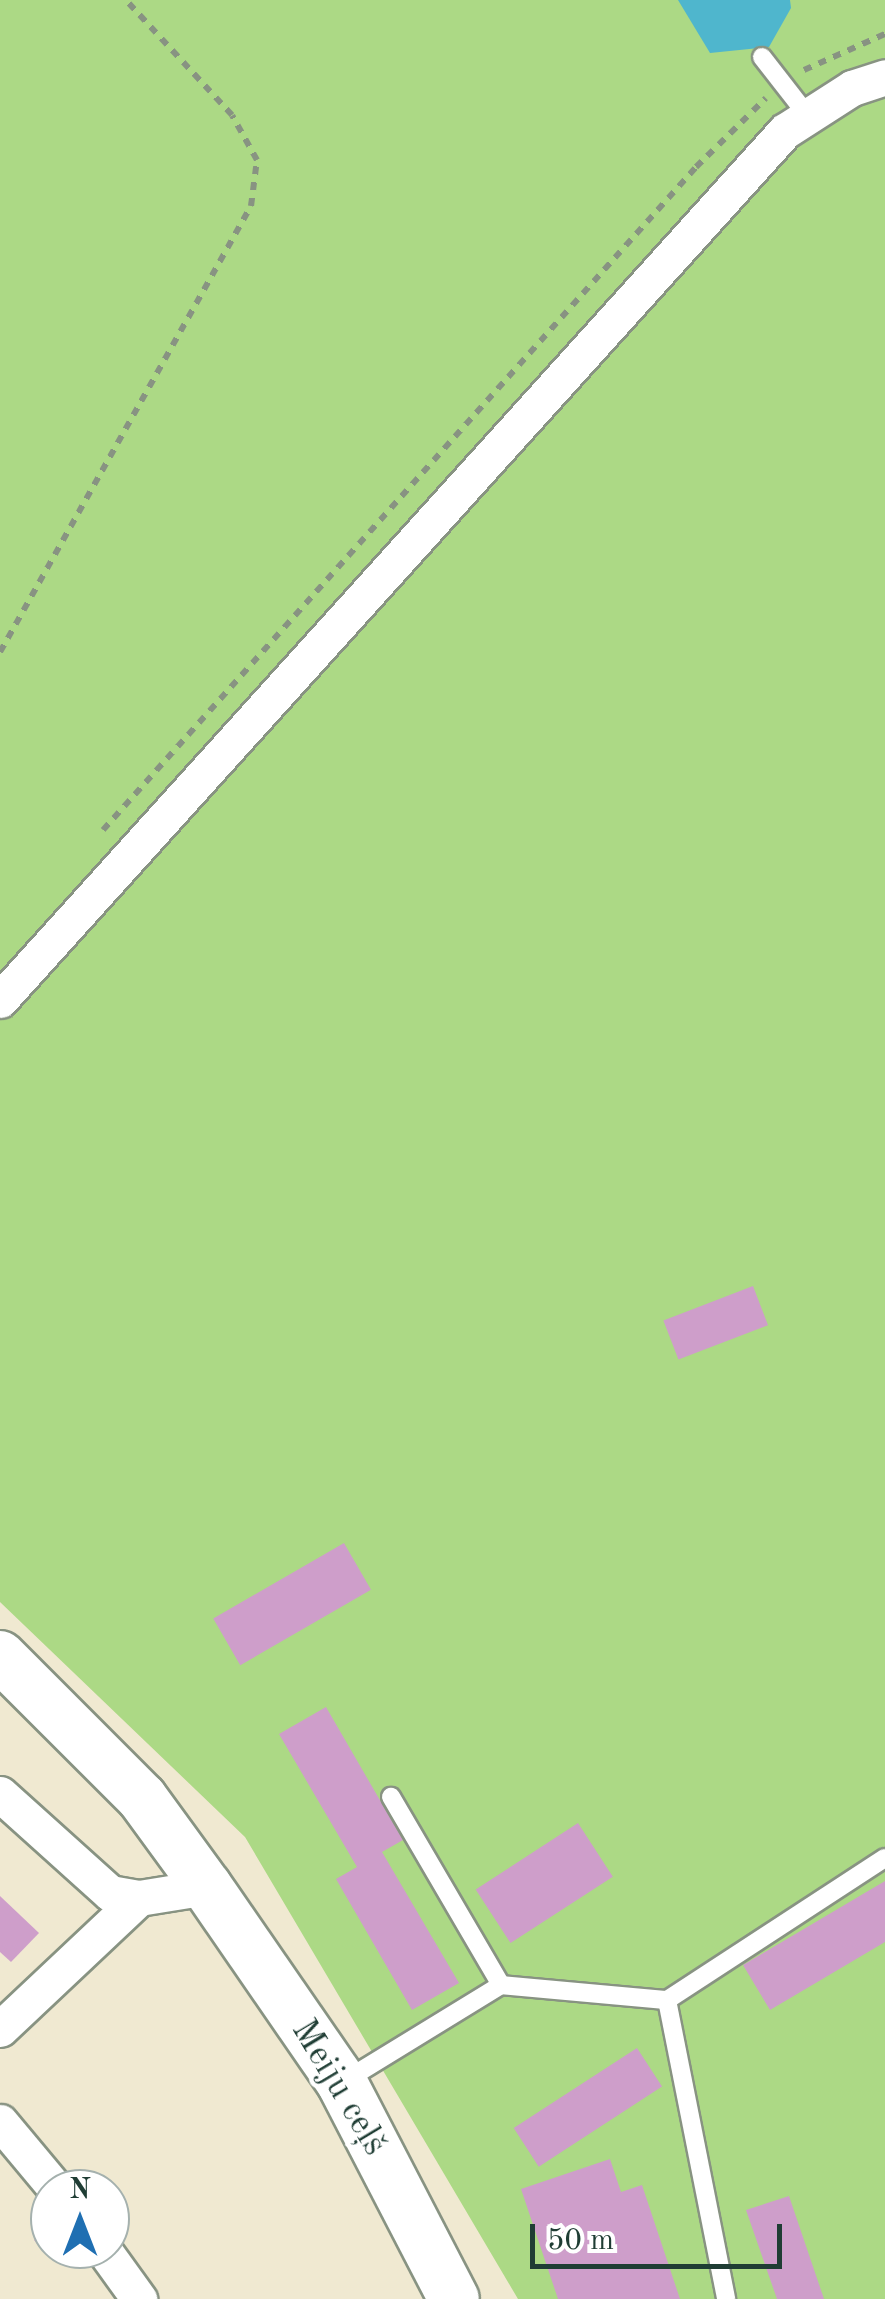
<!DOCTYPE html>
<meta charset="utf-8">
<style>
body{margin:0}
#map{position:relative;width:885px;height:2299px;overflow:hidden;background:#f0e9d1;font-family:"Old Standard TT",serif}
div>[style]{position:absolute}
.green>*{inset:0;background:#acd985}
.water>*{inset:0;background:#4fb6cd}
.building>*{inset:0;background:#ce9eca;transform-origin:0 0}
.path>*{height:6px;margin-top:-3px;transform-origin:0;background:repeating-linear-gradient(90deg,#889382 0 8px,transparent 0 16px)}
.roads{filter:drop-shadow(2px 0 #889382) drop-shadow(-2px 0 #889382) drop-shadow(0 2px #889382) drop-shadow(0 -2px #889382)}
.lane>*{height:18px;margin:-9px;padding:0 9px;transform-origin:9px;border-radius:9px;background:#fff}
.street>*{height:35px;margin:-17.5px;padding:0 17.5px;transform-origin:17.5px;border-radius:17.5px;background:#fff}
.secondary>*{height:50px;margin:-25px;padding:0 25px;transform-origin:25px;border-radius:25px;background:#fff}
span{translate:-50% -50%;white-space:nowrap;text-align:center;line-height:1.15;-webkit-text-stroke:9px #fff;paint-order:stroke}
.street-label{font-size:35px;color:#1f3d34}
.north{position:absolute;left:30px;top:2169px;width:100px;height:100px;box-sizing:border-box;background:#fff;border:2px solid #a5b1ae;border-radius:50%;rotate:0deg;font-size:28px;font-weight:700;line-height:40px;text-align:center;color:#1f3d34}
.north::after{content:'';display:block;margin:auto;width:35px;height:45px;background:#1f6fb2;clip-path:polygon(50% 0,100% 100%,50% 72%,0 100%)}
.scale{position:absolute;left:530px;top:2224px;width:252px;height:45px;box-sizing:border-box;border:5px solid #1f3d34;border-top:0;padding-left:12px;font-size:30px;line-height:35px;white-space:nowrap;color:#1f3d34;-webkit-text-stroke:8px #fff;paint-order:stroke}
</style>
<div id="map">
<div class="green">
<div style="clip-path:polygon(0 0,885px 0,885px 2299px,518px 2299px,245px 1837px,0 1602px)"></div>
</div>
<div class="water">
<div style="clip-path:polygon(678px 0,790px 0,791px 8px,769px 47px,710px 53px)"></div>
</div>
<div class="building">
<div style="left:753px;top:1286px;width:42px;height:96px;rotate:69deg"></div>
<div style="left:344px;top:1543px;width:54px;height:151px;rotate:60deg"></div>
<div style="clip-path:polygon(326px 1707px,403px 1840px,382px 1852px,459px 1983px,412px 2010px,336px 1879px,357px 1867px,279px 1734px)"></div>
<div style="left:578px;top:1823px;width:64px;height:122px;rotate:57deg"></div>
<div style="clip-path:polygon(885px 1881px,885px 1942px,770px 2010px,743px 1965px)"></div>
<div style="clip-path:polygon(0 1896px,39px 1933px,11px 1962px,0 1952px)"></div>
<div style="left:637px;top:2048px;width:46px;height:147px;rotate:57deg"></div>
<div style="clip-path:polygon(610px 2159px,621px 2192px,642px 2185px,680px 2299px,558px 2299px,521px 2189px)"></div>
<div style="clip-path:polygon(789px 2196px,824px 2299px,777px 2299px,746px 2210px)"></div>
<div style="clip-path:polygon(50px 2225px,50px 2249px,57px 2249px,49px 2257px,34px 2240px)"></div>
</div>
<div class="path">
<div style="left:804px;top:70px;width:89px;rotate:-24deg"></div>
<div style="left:0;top:652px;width:512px;rotate:-60.63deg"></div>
<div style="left:251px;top:206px;width:46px;rotate:-82.6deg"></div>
<div style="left:257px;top:160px;width:51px;rotate:-119.1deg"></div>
<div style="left:232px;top:115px;width:156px;rotate:-132.7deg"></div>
<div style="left:103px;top:830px;width:890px;rotate:-48.19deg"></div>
<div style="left:696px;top:167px;width:98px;rotate:-44.6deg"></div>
</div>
<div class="roads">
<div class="lane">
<div style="left:762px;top:57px;width:75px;rotate:52.1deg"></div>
<div style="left:501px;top:1985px;width:167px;rotate:5.2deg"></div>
<div style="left:667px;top:2000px;width:305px;rotate:78.8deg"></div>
<div style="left:667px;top:2000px;width:260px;rotate:-33.1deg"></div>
<div style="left:346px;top:2080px;width:182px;rotate:-31.5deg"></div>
<div style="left:501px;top:1985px;width:218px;rotate:-120.3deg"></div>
</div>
<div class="street">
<div style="left:0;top:1000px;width:1171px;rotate:-47.91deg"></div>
<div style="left:785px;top:131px;width:80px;rotate:-32.7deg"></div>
<div style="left:852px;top:88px;width:35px;rotate:-18deg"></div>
<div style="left:0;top:1794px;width:148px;rotate:42deg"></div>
<div style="left:110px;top:1893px;width:29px;rotate:10deg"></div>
<div style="left:139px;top:1898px;width:69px;rotate:-9.2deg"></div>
<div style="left:0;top:2029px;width:191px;rotate:-43.3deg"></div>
<div style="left:0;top:2122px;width:87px;rotate:50.1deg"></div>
<div style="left:103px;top:2249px;width:62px;rotate:54.2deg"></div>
</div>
<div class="secondary">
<div style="left:0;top:1656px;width:201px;rotate:45deg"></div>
<div style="left:142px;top:1798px;width:110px;rotate:53.9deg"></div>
<div style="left:207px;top:1887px;width:238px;rotate:55.4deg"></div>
<div style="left:342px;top:2083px;width:243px;rotate:62.6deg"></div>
</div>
</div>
<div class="street-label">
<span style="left:338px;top:2088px;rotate:59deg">Meiju ceļš</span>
</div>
<div class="north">N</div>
<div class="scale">50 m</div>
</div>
